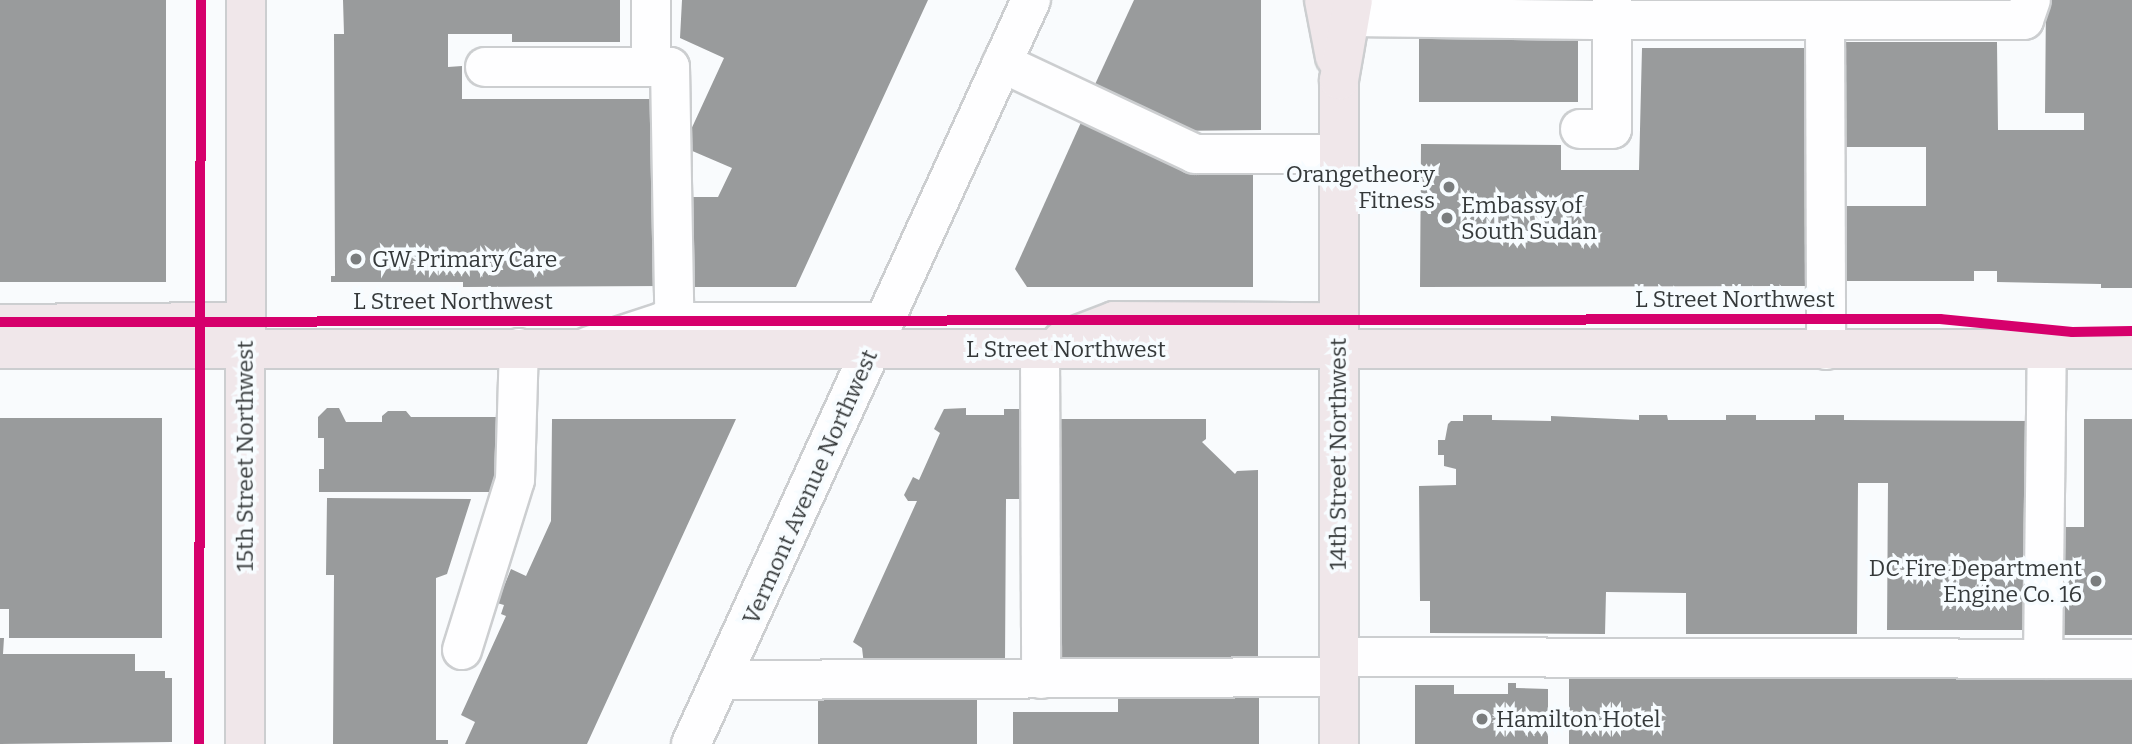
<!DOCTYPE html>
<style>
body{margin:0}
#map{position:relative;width:2132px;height:744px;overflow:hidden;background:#f9fbfd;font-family:Bitter,serif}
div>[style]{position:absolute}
.building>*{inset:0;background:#999b9c;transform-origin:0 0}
.roads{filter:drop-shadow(2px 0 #ccced0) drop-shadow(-2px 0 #ccced0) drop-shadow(0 2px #ccced0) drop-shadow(0 -2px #ccced0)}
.minor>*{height:38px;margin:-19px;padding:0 19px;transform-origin:19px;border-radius:19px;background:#fefeff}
.major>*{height:38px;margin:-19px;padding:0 19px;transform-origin:19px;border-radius:19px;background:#f0e7ea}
.cycleway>*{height:10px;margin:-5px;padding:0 5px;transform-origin:5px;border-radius:5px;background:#d6006c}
.dots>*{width:19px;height:19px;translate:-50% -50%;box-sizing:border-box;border:4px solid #f7fcff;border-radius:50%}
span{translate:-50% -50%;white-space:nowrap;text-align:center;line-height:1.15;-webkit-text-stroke:7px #f7fcff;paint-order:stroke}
.poi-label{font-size:23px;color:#35393a}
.right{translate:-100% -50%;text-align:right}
.left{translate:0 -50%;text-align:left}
.street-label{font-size:23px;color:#35393a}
</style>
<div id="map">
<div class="building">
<div style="left:0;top:0;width:166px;height:282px"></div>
<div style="clip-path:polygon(343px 0,620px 0,620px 42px,512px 42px,512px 34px,448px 34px,448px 67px,462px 66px,462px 99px,664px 99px,664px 286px,463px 287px,463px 282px,331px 282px,331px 276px,335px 276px,334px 34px,344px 34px)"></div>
<div style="clip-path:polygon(682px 0,928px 0,796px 287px,679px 287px,680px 197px,718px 197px,732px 168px,683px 147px,724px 58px,680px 38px)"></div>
<div style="clip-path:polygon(1134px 0,1261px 0,1261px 130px,1171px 131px,1091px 93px)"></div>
<div style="clip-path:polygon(1746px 0,2026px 0,2024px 3px,1751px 8px)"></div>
<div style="clip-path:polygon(2046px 0,2132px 0,2132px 288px,2101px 288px,2101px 284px,1997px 282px,1997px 271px,1974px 271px,1974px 281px,1834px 281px,1834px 206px,1926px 206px,1926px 147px,1837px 147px,1836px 42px,1997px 42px,1998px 130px,2084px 130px,2084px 113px,2045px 113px)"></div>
<div style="left:1419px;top:24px;width:159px;height:78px"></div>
<div style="clip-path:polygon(1642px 48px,1806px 48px,1806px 286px,1420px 287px,1421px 144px,1561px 145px,1561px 170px,1639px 170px)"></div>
<div style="clip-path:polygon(1083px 118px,1253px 167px,1253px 287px,1027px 287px,1015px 269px)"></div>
<div style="clip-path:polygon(327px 408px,339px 408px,346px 422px,382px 422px,382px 416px,388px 411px,406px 411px,411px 417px,504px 417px,503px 492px,319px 492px,319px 469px,324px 469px,324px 438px,318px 438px,318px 417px)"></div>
<div style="clip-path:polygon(966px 408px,966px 415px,1004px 415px,1004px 409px,1031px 409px,1030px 499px,1006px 499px,1005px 664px,864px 665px,862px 648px,853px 642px,917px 501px,908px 501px,904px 495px,913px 477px,919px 480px,940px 433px,934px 429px,944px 409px)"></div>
<div style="clip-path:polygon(1463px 415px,1492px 415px,1492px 420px,1551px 421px,1551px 416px,1639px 420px,1639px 415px,1667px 415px,1668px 420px,1726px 420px,1726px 415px,1756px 415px,1756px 420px,1815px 420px,1815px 415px,1844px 415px,1844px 420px,2032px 421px,2032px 630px,1887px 630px,1888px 483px,1858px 483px,1857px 634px,1686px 634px,1686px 593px,1606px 592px,1605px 634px,1430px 633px,1430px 601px,1420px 601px,1419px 486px,1456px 485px,1456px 469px,1444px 466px,1444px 455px,1438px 455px,1438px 440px,1445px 440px,1448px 424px,1451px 421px,1463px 421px)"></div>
<div style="clip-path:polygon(0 418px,162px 418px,162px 638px,9px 638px,9px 609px,0 609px)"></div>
<div style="clip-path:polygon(552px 419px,736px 419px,587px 744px,465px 744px,475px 722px,461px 715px,506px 616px,501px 614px,504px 605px,497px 603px,511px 569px,526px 576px,551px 521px)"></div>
<div style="clip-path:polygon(1056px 419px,1206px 419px,1206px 439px,1202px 442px,1235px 474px,1237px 471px,1258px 470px,1258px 665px,1055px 665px)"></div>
<div style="clip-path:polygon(2084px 419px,2132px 419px,2132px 635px,2061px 635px,2061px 527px,2084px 527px)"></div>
<div style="clip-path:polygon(327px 498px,471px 499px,447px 574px,436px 578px,436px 740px,448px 740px,448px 744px,333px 744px,334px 575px,326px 575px)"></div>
<div style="clip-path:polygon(0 638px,4px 638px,3px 654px,135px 654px,135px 671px,165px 671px,165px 678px,172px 678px,172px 742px,0 744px)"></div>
<div style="left:1569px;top:679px;width:563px;height:65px"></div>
<div style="clip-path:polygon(1508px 683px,1516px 683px,1516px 688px,1548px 689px,1548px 744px,1415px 744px,1415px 685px,1454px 685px,1454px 694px,1508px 694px)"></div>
<div style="clip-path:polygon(1118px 696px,1259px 697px,1259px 744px,1013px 744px,1013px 712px,1118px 712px)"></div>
<div style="left:818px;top:697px;width:159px;height:51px"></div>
</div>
<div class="roads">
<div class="minor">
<div style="left:651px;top:0;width:67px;rotate:90deg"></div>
<div style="left:651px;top:67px;width:19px"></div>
<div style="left:670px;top:67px;width:282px;rotate:89deg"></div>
<div style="left:1612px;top:0;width:20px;rotate:90deg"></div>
<div style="left:1612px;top:20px;width:412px"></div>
<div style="left:2024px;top:20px;width:21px;rotate:-71deg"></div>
<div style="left:1351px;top:17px;width:261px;rotate:0.7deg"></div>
<div style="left:1612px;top:20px;width:109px;rotate:90deg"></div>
<div style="left:1612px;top:129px;width:32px;rotate:180deg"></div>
<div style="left:1825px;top:20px;width:330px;rotate:89.8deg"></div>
<div style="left:1002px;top:63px;width:213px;rotate:25.2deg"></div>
<div style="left:1195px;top:154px;width:143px"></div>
<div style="left:485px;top:67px;width:166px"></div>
<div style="left:589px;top:346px;width:77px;rotate:-18.2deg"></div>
<div style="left:662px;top:322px;width:222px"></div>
<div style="left:1040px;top:349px;width:330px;rotate:89.8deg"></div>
<div style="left:462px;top:650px;width:178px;rotate:-72.7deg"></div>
<div style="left:515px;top:480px;width:132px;rotate:-88.3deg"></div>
<div style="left:1339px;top:657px;width:793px;rotate:0.14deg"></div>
<div style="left:2043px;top:659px;width:309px;rotate:-89.3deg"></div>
<div style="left:722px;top:680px;width:616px;rotate:-0.28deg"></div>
<div style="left:691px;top:744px;width:818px;rotate:-65.44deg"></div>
</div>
<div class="major">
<div style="left:1324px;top:0;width:58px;rotate:79.1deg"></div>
<div style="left:0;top:324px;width:245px;rotate:-0.5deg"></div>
<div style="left:1062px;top:341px;width:56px;rotate:-21deg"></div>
<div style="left:1114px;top:321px;width:224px;rotate:0.3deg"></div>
<div style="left:0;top:349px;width:2132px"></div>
<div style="left:245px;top:744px;width:744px;rotate:-89.92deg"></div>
<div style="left:1339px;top:744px;width:664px;rotate:-90deg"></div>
<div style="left:1339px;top:80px;width:81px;rotate:-80.1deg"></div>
</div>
</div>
<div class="cycleway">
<div style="left:0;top:322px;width:1940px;rotate:-0.09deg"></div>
<div style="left:1940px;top:319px;width:133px;rotate:5.6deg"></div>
<div style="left:2072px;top:332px;width:60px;rotate:-1deg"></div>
<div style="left:199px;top:744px;width:744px;rotate:-89.85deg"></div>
</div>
<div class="dots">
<div style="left:1449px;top:187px;background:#7a7d7e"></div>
<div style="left:1447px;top:218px;background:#7a7d7e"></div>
<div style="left:356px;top:259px;background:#7a7d7e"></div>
<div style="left:2096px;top:581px;background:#7a7d7e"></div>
<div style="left:1482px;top:719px;background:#7a7d7e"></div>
</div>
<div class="poi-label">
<span class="right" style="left:1435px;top:187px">Orangetheory<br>Fitness</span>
<span class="left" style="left:1461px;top:218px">Embassy of<br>South Sudan</span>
<span class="left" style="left:372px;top:259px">GW Primary Care</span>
<span class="right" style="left:2082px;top:581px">DC Fire Department<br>Engine Co. 16</span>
<span class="left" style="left:1496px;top:719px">Hamilton Hotel</span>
</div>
<div class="street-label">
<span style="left:1735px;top:299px">L Street Northwest</span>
<span style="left:453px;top:301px">L Street Northwest</span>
<span style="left:1066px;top:349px">L Street Northwest</span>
<span style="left:1338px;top:454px;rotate:-90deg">14th Street Northwest</span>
<span style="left:245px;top:456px;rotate:-90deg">15th Street Northwest</span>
<span style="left:810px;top:487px;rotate:-66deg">Vermont Avenue Northwest</span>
</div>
</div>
